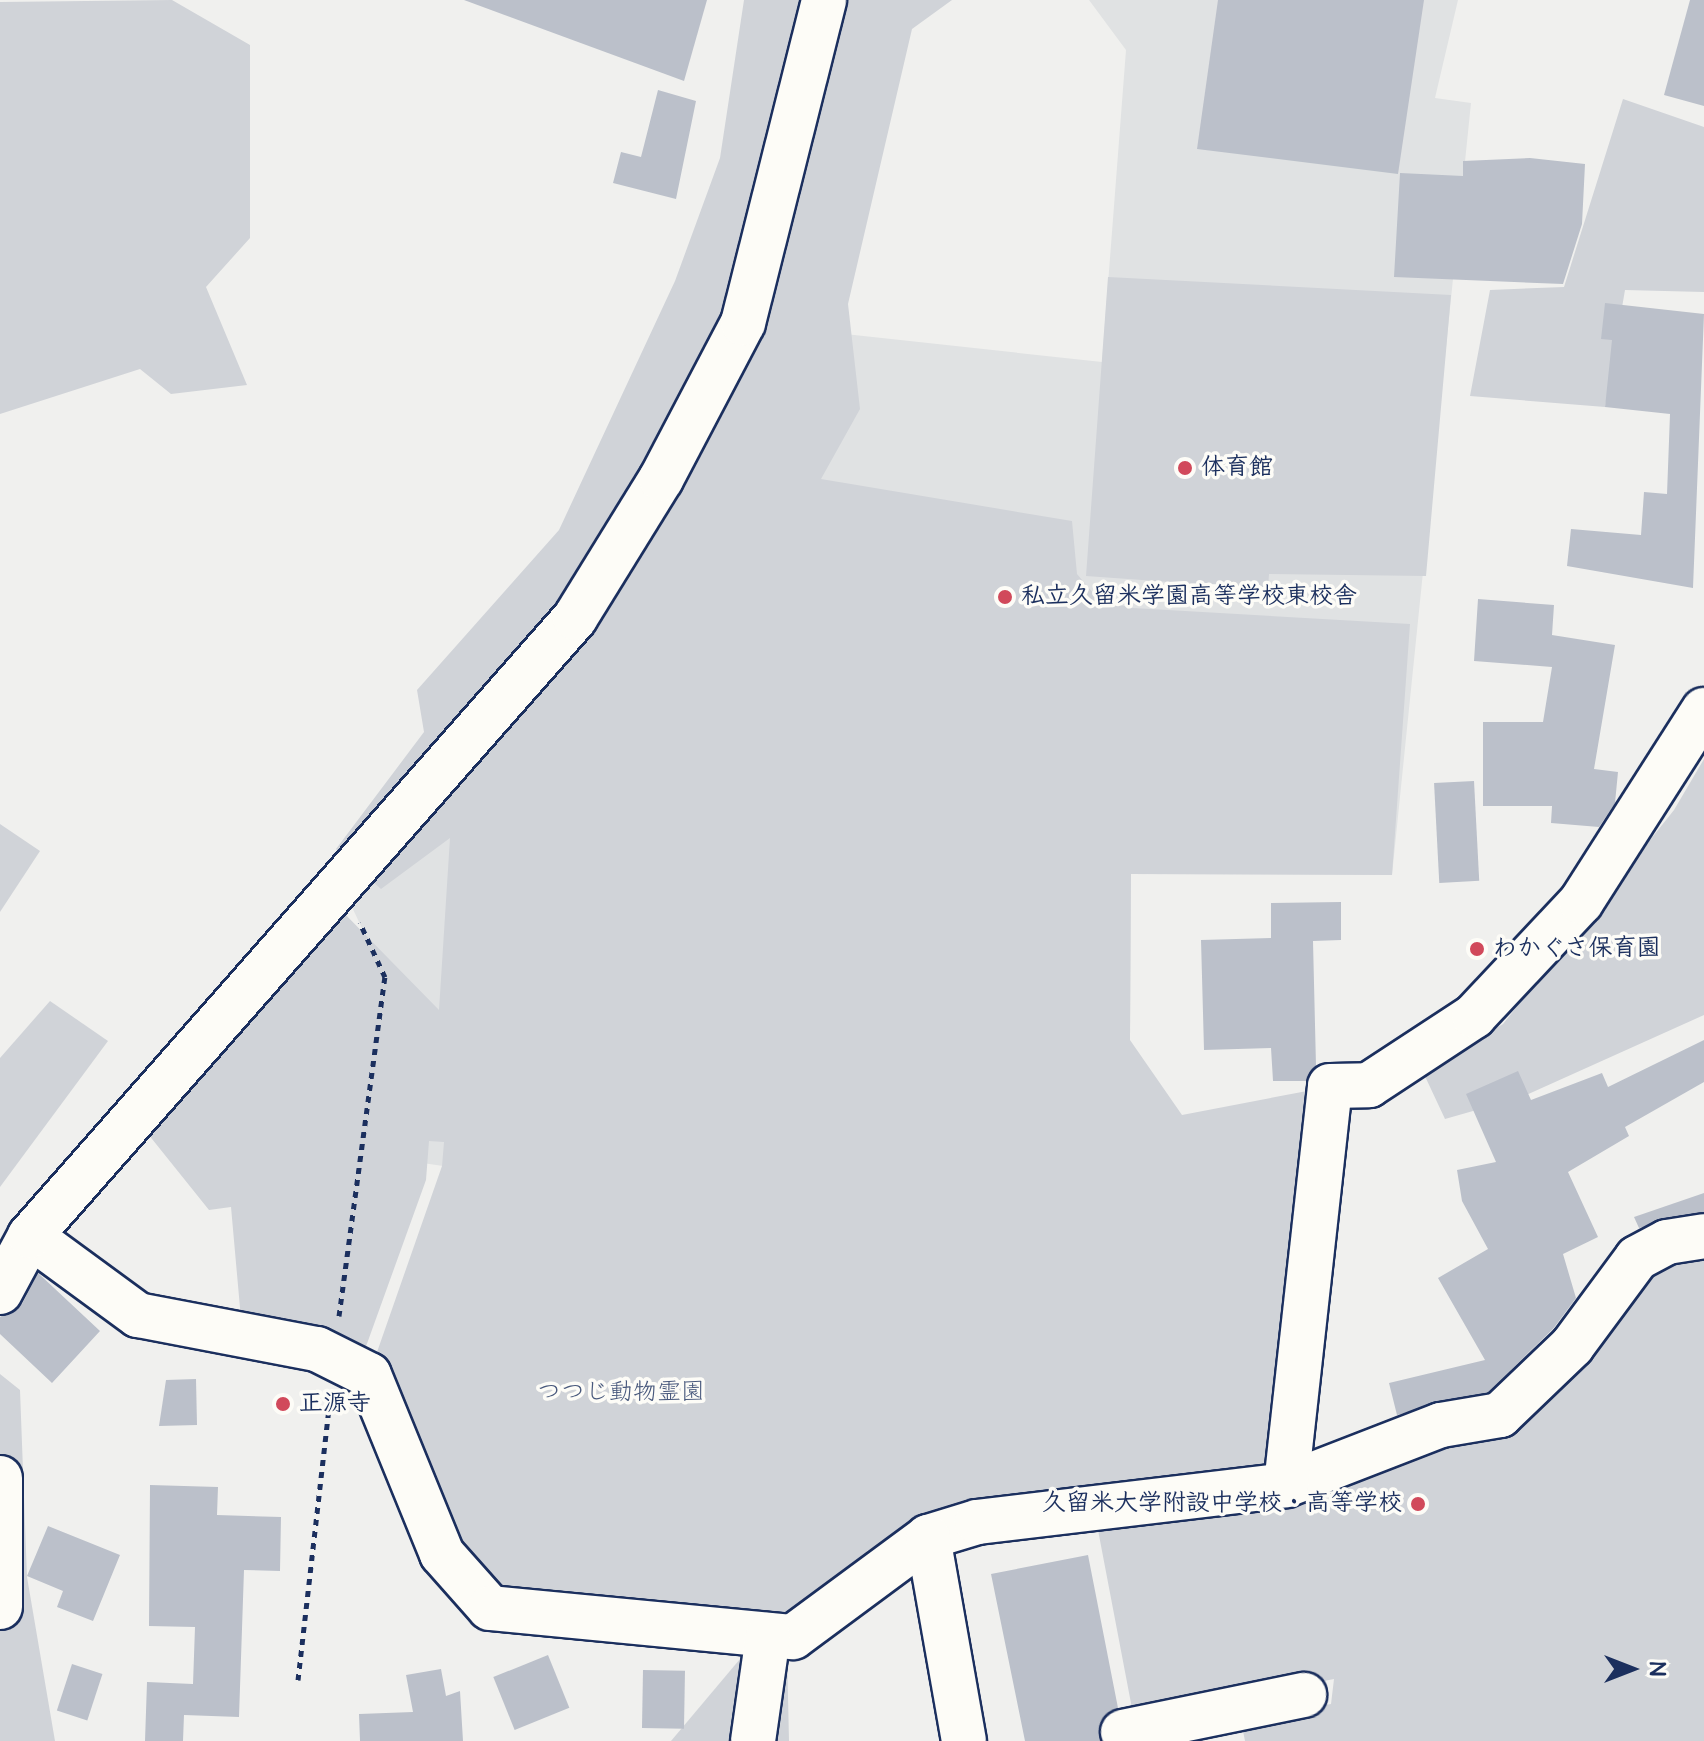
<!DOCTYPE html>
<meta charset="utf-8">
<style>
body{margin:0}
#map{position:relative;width:1704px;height:1741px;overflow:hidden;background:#f0f0ee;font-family:"Architects Daughter","Klee One",sans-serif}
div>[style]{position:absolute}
.built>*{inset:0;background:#e0e2e3}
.green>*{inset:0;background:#d0d3d8}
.building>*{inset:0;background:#bbc0ca;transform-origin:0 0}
.path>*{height:5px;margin-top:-2.5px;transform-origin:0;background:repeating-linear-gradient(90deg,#1b2f5e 0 6px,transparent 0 12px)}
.roads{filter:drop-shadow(2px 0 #1b2f5e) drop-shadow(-2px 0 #1b2f5e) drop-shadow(0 2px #1b2f5e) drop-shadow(0 -2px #1b2f5e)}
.minor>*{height:44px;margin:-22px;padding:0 22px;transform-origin:22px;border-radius:22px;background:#fdfcf7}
.dots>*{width:22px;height:22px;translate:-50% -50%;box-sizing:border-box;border:4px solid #fdfcf7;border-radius:50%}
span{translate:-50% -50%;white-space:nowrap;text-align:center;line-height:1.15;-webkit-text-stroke:7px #fdfcf7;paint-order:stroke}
.poi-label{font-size:24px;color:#1b2f5e;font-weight:700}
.left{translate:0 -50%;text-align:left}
.right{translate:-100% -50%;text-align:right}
.park-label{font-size:24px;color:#48587c}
.north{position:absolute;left:1592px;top:1629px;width:80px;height:80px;-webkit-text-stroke:6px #fdfcf7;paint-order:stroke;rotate:90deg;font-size:22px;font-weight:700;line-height:32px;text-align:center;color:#1b2f5e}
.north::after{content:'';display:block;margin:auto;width:28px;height:36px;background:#1b2f5e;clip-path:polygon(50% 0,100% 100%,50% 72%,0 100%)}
</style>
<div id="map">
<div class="built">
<div style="clip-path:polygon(1089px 0,1458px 0,1435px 98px,1471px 103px,1392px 875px,1131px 874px,1130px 1040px,443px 1166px,361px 1154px,385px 977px,342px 886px,743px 323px,1102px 362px,1126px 50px)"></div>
</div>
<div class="green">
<div style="clip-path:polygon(172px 0,250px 45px,250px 238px,206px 287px,247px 385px,171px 394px,140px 369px,0 414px,0 2px)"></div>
<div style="clip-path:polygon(744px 0,952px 0,912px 29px,848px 304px,860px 409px,821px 479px,1072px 521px,1077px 574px,1099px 600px,1133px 608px,1410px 624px,1392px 875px,1131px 874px,1130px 1040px,1182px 1115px,1307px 1091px,1266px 1466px,927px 1518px,867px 1551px,860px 1584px,793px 1637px,490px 1608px,369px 1375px,442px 1166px,444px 1142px,429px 1141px,426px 1180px,364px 1352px,241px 1319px,231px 1207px,209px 1210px,144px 1129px,341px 910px,439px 1010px,450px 838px,381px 889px,336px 849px,424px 732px,417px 690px,559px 530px,675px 281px,720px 158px)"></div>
<div style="clip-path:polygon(1623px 99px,1704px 127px,1704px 292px,1625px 290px,1605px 407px,1470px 396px,1490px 290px,1564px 287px)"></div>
<div style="clip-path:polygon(1108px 277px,1451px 295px,1426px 576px,1269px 574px,1268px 589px,1086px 576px)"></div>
<div style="clip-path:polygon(1704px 759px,1704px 1015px,1522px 1097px,1445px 1119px,1423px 1072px,1503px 1024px,1674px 810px)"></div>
<div style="clip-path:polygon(0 824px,40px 851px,0 912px)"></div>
<div style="clip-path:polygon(50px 1001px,108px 1041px,0 1187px,0 1058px)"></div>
<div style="clip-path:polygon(1704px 1246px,1704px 1741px,1245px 1741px,1241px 1721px,1331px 1704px,1334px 1679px,1134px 1719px,1098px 1530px,1502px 1422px,1646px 1266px)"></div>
<div style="clip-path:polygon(0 1374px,20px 1390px,27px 1577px,55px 1741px,0 1741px)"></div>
<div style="clip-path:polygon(787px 1651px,789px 1741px,671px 1741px,740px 1659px)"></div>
</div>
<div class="building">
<div style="clip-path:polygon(464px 0,707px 0,684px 81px)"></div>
<div style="clip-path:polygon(1218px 0,1424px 0,1398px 174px,1197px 149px)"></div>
<div style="clip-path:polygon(1690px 0,1704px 0,1704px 106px,1664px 95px)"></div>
<div style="clip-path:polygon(658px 90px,696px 101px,676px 199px,613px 183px,621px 152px,641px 157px)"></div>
<div style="clip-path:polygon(1530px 158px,1585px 164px,1582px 224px,1563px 284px,1394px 277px,1400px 173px,1463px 176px,1463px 161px)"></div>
<div style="clip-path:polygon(1605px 303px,1704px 314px,1693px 588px,1567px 566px,1571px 529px,1641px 535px,1644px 492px,1667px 494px,1670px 414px,1605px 407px,1612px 340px,1601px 339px)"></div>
<div style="clip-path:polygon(1478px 599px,1554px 605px,1552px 635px,1615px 645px,1594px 769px,1618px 772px,1615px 803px,1599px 827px,1551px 823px,1552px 806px,1483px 806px,1483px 722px,1543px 722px,1552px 667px,1474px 661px)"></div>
<div style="left:1474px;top:781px;width:100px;height:40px;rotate:87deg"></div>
<div style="clip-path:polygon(1341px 902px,1341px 940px,1313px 941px,1316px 1066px,1306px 1081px,1273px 1081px,1271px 1048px,1204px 1050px,1201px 940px,1271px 938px,1271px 903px)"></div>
<div style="clip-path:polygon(1704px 1040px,1704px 1082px,1625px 1127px,1629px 1136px,1568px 1172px,1598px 1237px,1563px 1254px,1576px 1298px,1553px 1329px,1488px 1392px,1397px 1415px,1389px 1383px,1485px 1360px,1438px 1278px,1488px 1249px,1462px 1201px,1457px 1170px,1496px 1162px,1466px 1094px,1518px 1071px,1531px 1100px,1602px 1073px,1608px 1087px)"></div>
<div style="clip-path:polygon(1704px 1193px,1704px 1212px,1639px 1228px,1634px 1217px)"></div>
<div style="clip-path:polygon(38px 1273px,100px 1331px,52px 1383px,0 1334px,0 1317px,22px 1304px)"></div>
<div style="clip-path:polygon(196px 1379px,197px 1425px,159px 1426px,166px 1380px)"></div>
<div style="clip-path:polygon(150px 1485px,218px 1487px,217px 1515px,281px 1517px,280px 1571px,244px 1570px,239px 1717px,184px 1715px,183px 1741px,145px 1741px,147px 1682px,193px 1684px,195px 1627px,149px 1626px)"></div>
<div style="clip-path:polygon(48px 1526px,120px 1555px,93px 1621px,57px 1607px,63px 1591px,27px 1576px)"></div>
<div style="clip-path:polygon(1088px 1555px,1118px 1708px,1100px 1723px,1100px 1741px,1025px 1741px,991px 1574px)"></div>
<div style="left:548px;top:1655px;width:57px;height:59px;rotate:68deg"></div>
<div style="left:72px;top:1664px;width:32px;height:49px;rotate:18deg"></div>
<div style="clip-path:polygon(441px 1669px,446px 1696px,460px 1691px,463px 1741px,360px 1741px,359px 1714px,413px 1712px,406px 1675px)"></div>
<div style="left:643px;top:1670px;width:42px;height:58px;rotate:1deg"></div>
</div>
<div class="path">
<div style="left:339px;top:1316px;width:342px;rotate:-82.3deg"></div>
<div style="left:385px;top:977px;width:60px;rotate:-114.8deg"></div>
<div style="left:298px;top:1680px;width:284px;rotate:-83.5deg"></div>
</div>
<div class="roads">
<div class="minor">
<div style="left:30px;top:1236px;width:134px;rotate:36.2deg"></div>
<div style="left:138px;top:1315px;width:182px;rotate:10.8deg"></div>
<div style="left:317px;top:1349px;width:58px;rotate:26.6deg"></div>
<div style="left:369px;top:1375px;width:193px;rotate:67.8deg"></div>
<div style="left:442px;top:1554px;width:72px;rotate:48.4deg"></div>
<div style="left:490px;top:1608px;width:304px;rotate:5.5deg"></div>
<div style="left:793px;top:1637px;width:168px;rotate:-36.5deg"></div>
<div style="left:928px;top:1537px;width:51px;rotate:-17deg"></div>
<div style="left:977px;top:1522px;width:311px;rotate:-6.8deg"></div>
<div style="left:1286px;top:1485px;width:166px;rotate:-21.2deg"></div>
<div style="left:1441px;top:1425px;width:60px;rotate:-9.6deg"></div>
<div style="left:1500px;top:1415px;width:100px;rotate:-43.8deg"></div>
<div style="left:1572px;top:1346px;width:109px;rotate:-53.5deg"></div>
<div style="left:1637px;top:1258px;width:34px;rotate:-28deg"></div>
<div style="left:1667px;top:1242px;width:37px;rotate:-9deg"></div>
<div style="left:0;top:1292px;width:64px;rotate:-61.8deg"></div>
<div style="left:30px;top:1236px;width:824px;rotate:-48.59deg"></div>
<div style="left:575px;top:618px;width:163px;rotate:-58.3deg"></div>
<div style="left:661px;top:479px;width:176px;rotate:-62.3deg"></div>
<div style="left:743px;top:323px;width:333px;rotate:-75.9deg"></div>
<div style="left:0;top:1478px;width:129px;rotate:90deg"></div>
<div style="left:1286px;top:1485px;width:401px;rotate:-83.7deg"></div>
<div style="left:1330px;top:1086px;width:39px;rotate:-1deg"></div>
<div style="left:1369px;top:1085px;width:126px;rotate:-33.3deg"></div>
<div style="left:1474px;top:1016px;width:156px;rotate:-46.8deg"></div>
<div style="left:1581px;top:902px;width:228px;rotate:-57.4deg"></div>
<div style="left:928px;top:1537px;width:207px;rotate:80deg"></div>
<div style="left:1123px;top:1732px;width:185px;rotate:-11.6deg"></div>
<div style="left:753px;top:1741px;width:107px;rotate:-81.9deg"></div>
</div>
</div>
<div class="dots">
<div style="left:1185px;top:468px;background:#d1495b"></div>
<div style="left:1005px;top:597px;background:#d1495b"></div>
<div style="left:1477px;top:949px;background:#d1495b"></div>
<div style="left:283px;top:1404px;background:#d1495b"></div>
<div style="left:1418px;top:1504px;background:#d1495b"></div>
</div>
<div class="poi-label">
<span class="left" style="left:1201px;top:468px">体育館</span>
<span class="left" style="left:1021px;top:597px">私立久留米学園高等学校東校舎</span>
<span class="left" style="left:1493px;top:949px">わかぐさ保育園</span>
<span class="left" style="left:299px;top:1404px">正源寺</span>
<span class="right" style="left:1402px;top:1504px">久留米大学附設中学校・高等学校</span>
</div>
<div class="park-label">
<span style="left:621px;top:1393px">つつじ動物霊園</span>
</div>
<div class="north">N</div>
</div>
